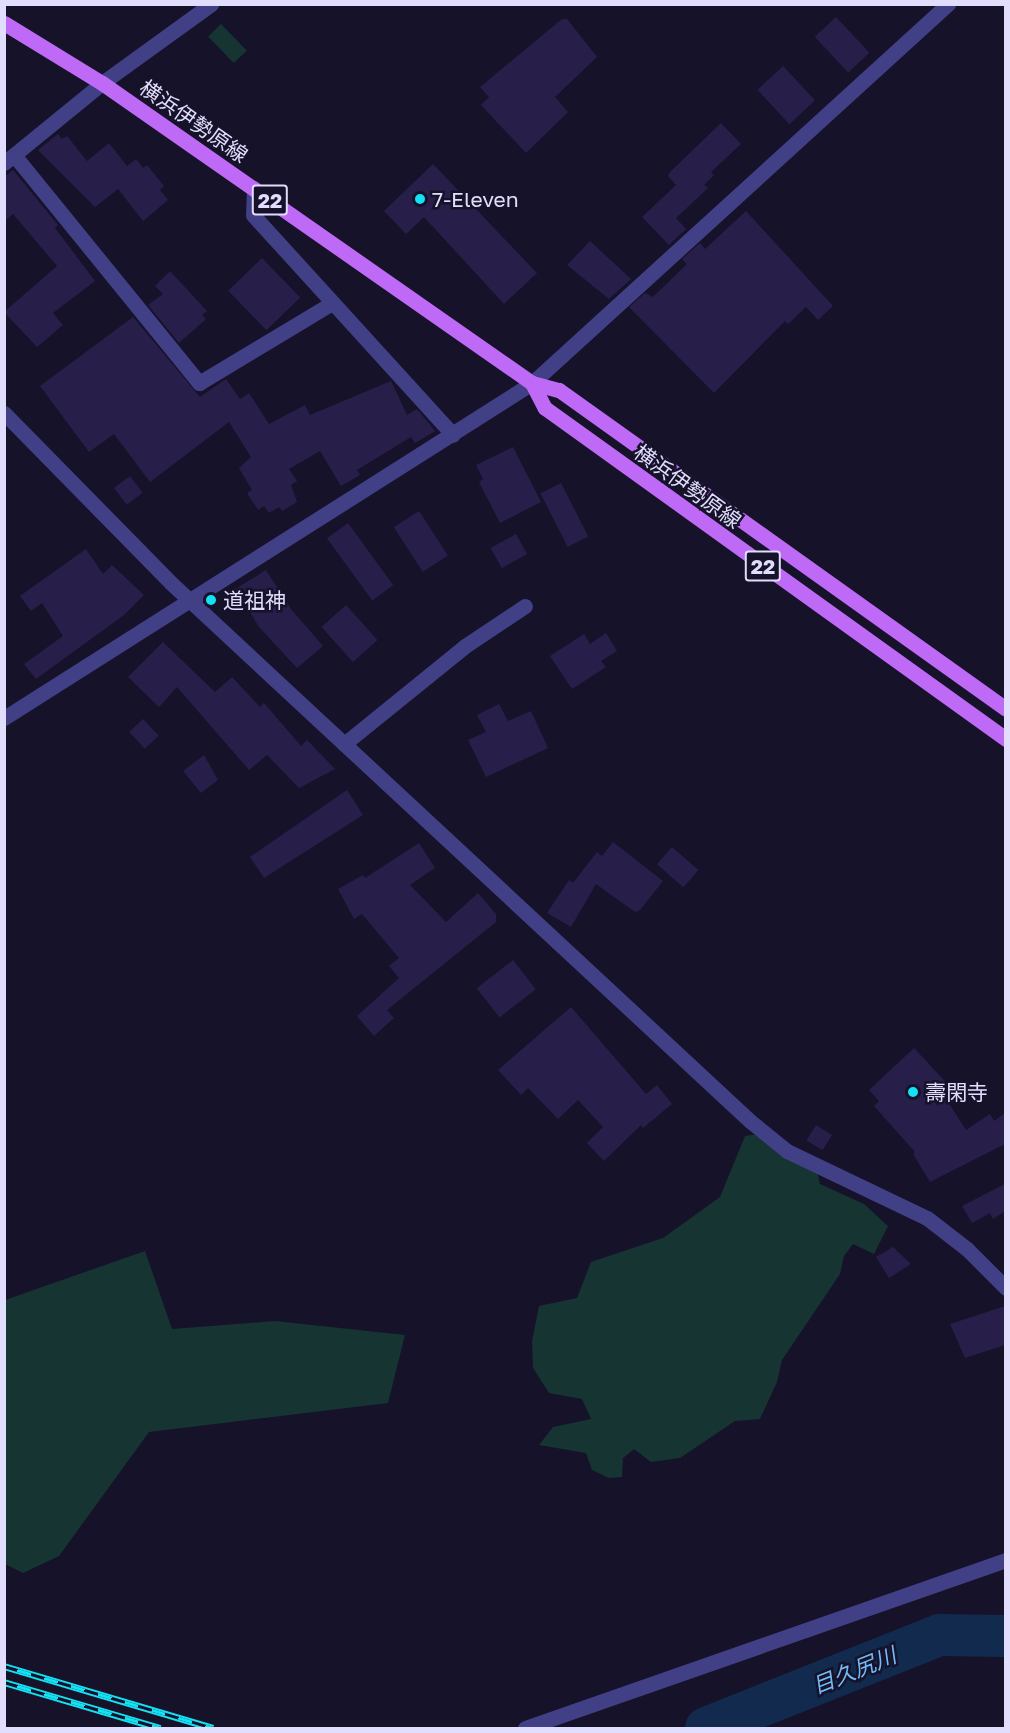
<!DOCTYPE html>
<meta charset="utf-8">
<style>
body{margin:0}
#map{position:relative;width:1010px;height:1733px;overflow:hidden;background:#16122a;font-family:"Golos Text","Noto Sans JP",sans-serif}
div>[style]{position:absolute}
.green>*{inset:0;background:#163432;transform-origin:0 0}
.river>*{height:42px;margin:-21px;padding:0 21px;transform-origin:21px;border-radius:21px;background:#122a4e}
.building>*{inset:0;background:#271f4a;transform-origin:0 0}
.street>*{height:15px;margin:-7.5px;padding:0 7.5px;transform-origin:7.5px;border-radius:7.5px;background:#414086}
.primary>*{height:15px;margin:-7.5px;padding:0 7.5px;transform-origin:7.5px;border-radius:7.5px;background:#bf6af7}
.rail>*{height:7px;margin-top:-3.5px;transform-origin:0;background:repeating-linear-gradient(90deg,#16122a 0 14px,#14e1f3 0 28px);box-sizing:border-box;border-block:2px solid #14e1f3}
.dots>*{width:16px;height:16px;translate:-50% -50%;box-sizing:border-box;border:3px solid #16122a;border-radius:50%}
span{translate:-50% -50%;white-space:nowrap;text-align:center;line-height:1.15;-webkit-text-stroke:5px #16122a;paint-order:stroke}
.shield-label span{padding:2px 4px;background:#16122a;border:2px solid;border-radius:4px;-webkit-text-stroke-width:0}
.shield-label{font-size:20px;color:#e0ddfd;font-weight:700}
.street-label{font-size:21px;color:#e0ddfd}
.poi-label{font-size:21px;color:#e0ddfd}
.left{translate:0 -50%;text-align:left}
.water-label{font-size:22px;color:#71bcf8;font-style:italic}
.frame{position:absolute;inset:0;border:6px solid #e0ddfd;pointer-events:none}
</style>
<div id="map">
<div class="green">
<div style="left:221px;top:24px;width:37px;height:18px;rotate:46deg"></div>
<div style="clip-path:polygon(766px 1133px,815px 1162px,820px 1184px,864px 1204px,888px 1226px,874px 1254px,853px 1244px,844px 1256px,840px 1274px,782px 1360px,777px 1382px,760px 1419px,735px 1421px,680px 1458px,651px 1462px,634px 1449px,623px 1458px,622px 1477px,609px 1478px,592px 1470px,586px 1453px,539px 1445px,553px 1427px,591px 1419px,582px 1399px,549px 1393px,533px 1368px,532px 1341px,539px 1306px,577px 1298px,591px 1262px,663px 1238px,720px 1197px,745px 1136px)"></div>
<div style="clip-path:polygon(145px 1251px,172px 1329px,275px 1321px,405px 1335px,388px 1403px,149px 1432px,59px 1556px,23px 1573px,5px 1564px,5px 1300px)"></div>
</div>
<div class="river">
<div style="left:706px;top:1728px;width:252px;rotate:-21.7deg"></div>
<div style="left:940px;top:1635px;width:66px;rotate:0.9deg"></div>
</div>
<div class="building">
<div style="left:836px;top:17px;width:49px;height:29px;rotate:47deg"></div>
<div style="clip-path:polygon(562px 19px,567px 19px,597px 57px,555px 97px,568px 112px,526px 153px,481px 105px,489px 97px,480px 87px)"></div>
<div style="left:783px;top:66px;width:47px;height:35px;rotate:47deg"></div>
<div style="clip-path:polygon(721px 123px,741px 144px,711px 172px,714px 175px,704px 185px,708px 188px,676px 218px,686px 229px,669px 245px,642px 217px,676px 185px,668px 176px,670px 172px)"></div>
<div style="clip-path:polygon(58px 134px,62px 139px,67px 136px,87px 161px,109px 143px,127px 166px,136px 159px,143px 168px,147px 165px,164px 186px,160px 190px,168px 200px,143px 221px,118px 189px,95px 207px,38px 150px)"></div>
<div style="clip-path:polygon(433px 164px,537px 273px,504px 304px,424px 217px,406px 234px,384px 211px)"></div>
<div style="clip-path:polygon(13px 170px,58px 225px,55px 228px,95px 281px,53px 313px,63px 325px,37px 347px,4px 312px,57px 266px,13px 214px,4px 222px,4px 177px)"></div>
<div style="clip-path:polygon(746px 211px,833px 306px,818px 320px,806px 307px,788px 324px,785px 321px,714px 393px,629px 307px,645px 293px,653px 297px,687px 264px,682px 259px,700px 243px,705px 249px)"></div>
<div style="clip-path:polygon(590px 241px,631px 279px,609px 299px,567px 265px)"></div>
<div style="left:262px;top:258px;width:55px;height:47px;rotate:46deg"></div>
<div style="clip-path:polygon(170px 271px,207px 311px,202px 315px,206px 319px,179px 343px,148px 305px,163px 294px,155px 286px)"></div>
<div style="clip-path:polygon(133px 317px,200px 397px,226px 379px,240px 399px,249px 393px,269px 424px,305px 405px,310px 415px,391px 381px,407px 415px,417px 409px,435px 431px,415px 443px,411px 437px,357px 470px,360px 475px,341px 486px,320px 451px,289px 469px,297px 481px,291px 485px,297px 502px,282px 511px,279px 507px,269px 513px,264px 506px,258px 510px,247px 493px,252px 490px,239px 468px,251px 457px,229px 422px,150px 482px,114px 434px,89px 452px,40px 386px)"></div>
<div style="clip-path:polygon(513px 447px,541px 502px,500px 523px,479px 482px,483px 479px,476px 465px)"></div>
<div style="left:130px;top:476px;width:21px;height:20px;rotate:53deg"></div>
<div style="left:561px;top:483px;width:60px;height:23px;rotate:63deg"></div>
<div style="left:419px;top:511px;width:53px;height:30px;rotate:57deg"></div>
<div style="left:348px;top:523px;width:77px;height:26px;rotate:54deg"></div>
<div style="left:516px;top:534px;width:23px;height:29px;rotate:61deg"></div>
<div style="clip-path:polygon(86px 549px,103px 574px,112px 565px,144px 595px,124px 615px,36px 679px,24px 664px,63px 636px,42px 603px,31px 611px,20px 596px)"></div>
<div style="clip-path:polygon(266px 570px,291px 609px,323px 646px,297px 668px,259px 627px,247px 607px,238px 612px,227px 594px)"></div>
<div style="left:346px;top:605px;width:47px;height:33px;rotate:48deg"></div>
<div style="clip-path:polygon(606px 633px,617px 651px,601px 661px,606px 667px,572px 689px,550px 656px,584px 634px,590px 644px)"></div>
<div style="clip-path:polygon(163px 642px,215px 692px,232px 677px,260px 707px,264px 703px,301px 746px,307px 740px,335px 769px,299px 788px,267px 755px,249px 770px,177px 687px,159px 707px,128px 677px)"></div>
<div style="clip-path:polygon(499px 704px,508px 721px,531px 711px,548px 748px,486px 777px,468px 740px,486px 732px,477px 715px)"></div>
<div style="left:143px;top:719px;width:23px;height:19px;rotate:47deg"></div>
<div style="clip-path:polygon(204px 755px,218px 780px,201px 793px,183px 771px)"></div>
<div style="clip-path:polygon(347px 790px,363px 815px,264px 878px,250px 857px)"></div>
<div style="clip-path:polygon(613px 842px,663px 881px,640px 910px,635px 912px,596px 884px,571px 927px,547px 913px,569px 880px,573px 883px,597px 852px,602px 856px)"></div>
<div style="clip-path:polygon(419px 843px,435px 868px,410px 885px,446px 922px,478px 893px,496px 914px,496px 922px,387px 1010px,394px 1018px,374px 1036px,357px 1016px,399px 978px,389px 966px,399px 958px,362px 914px,354px 919px,338px 889px,363px 875px,365px 878px)"></div>
<div style="left:672px;top:847px;width:35px;height:23px;rotate:41deg"></div>
<div style="left:513px;top:960px;width:37px;height:46px;rotate:52deg"></div>
<div style="clip-path:polygon(571px 1007px,646px 1094px,657px 1085px,672px 1104px,643px 1128px,641px 1125px,604px 1161px,587px 1143px,603px 1127px,578px 1100px,558px 1119px,528px 1088px,521px 1095px,498px 1070px)"></div>
<div style="clip-path:polygon(914px 1048px,957px 1094px,948px 1102px,966px 1130px,990px 1114px,994px 1121px,1005px 1113px,1005px 1144px,930px 1182px,913px 1154px,915px 1152px,874px 1106px,879px 1101px,869px 1090px)"></div>
<div style="left:816px;top:1125px;width:19px;height:18px;rotate:32deg"></div>
<div style="clip-path:polygon(1005px 1184px,1005px 1211px,993px 1219px,990px 1213px,972px 1223px,962px 1206px)"></div>
<div style="clip-path:polygon(893px 1247px,911px 1264px,889px 1278px,876px 1257px)"></div>
<div style="clip-path:polygon(1005px 1306px,1005px 1345px,965px 1358px,950px 1324px)"></div>
</div>
<div class="street">
<div style="left:14px;top:155px;width:294px;rotate:50.9deg"></div>
<div style="left:199px;top:383px;width:155px;rotate:-31deg"></div>
<div style="left:4px;top:163px;width:127px;rotate:-39.2deg"></div>
<div style="left:102px;top:83px;width:135px;rotate:-35.9deg"></div>
<div style="left:254px;top:188px;width:27px;rotate:92deg"></div>
<div style="left:253px;top:215px;width:297px;rotate:47.7deg"></div>
<div style="left:4px;top:413px;width:238px;rotate:45.5deg"></div>
<div style="left:171px;top:583px;width:790px;rotate:42.9deg"></div>
<div style="left:750px;top:1121px;width:48px;rotate:39deg"></div>
<div style="left:787px;top:1151px;width:155px;rotate:25.6deg"></div>
<div style="left:927px;top:1218px;width:51px;rotate:37.8deg"></div>
<div style="left:967px;top:1249px;width:55px;rotate:45deg"></div>
<div style="left:4px;top:718px;width:625px;rotate:-32.39deg"></div>
<div style="left:532px;top:383px;width:563px;rotate:-42.34deg"></div>
<div style="left:344px;top:744px;width:156px;rotate:-39deg"></div>
<div style="left:465px;top:646px;width:72px;rotate:-33.7deg"></div>
<div style="left:525px;top:1728px;width:509px;rotate:-19.25deg"></div>
</div>
<div class="primary">
<div style="left:4px;top:23px;width:115px;rotate:31.5deg"></div>
<div style="left:102px;top:83px;width:524px;rotate:34.9deg"></div>
<div style="left:532px;top:383px;width:28px;rotate:15deg"></div>
<div style="left:559px;top:390px;width:549px;rotate:35.51deg"></div>
<div style="left:532px;top:383px;width:28px;rotate:63deg"></div>
<div style="left:545px;top:408px;width:568px;rotate:35.68deg"></div>
</div>
<div class="rail">
<div style="left:4px;top:1666px;width:218px;rotate:16.5deg"></div>
<div style="left:4px;top:1682px;width:163px;rotate:16.4deg"></div>
</div>
<div class="dots">
<div style="left:420px;top:199px;background:#14e1f3"></div>
<div style="left:211px;top:600px;background:#14e1f3"></div>
<div style="left:913px;top:1092px;background:#14e1f3"></div>
</div>
<div class="shield-label">
<span style="left:270px;top:200px">22</span>
<span style="left:763px;top:566px">22</span>
</div>
<div class="street-label">
<span style="left:194px;top:121px;rotate:35deg">横浜伊勢原線</span>
<span style="left:688px;top:486px;rotate:36deg">横浜伊勢原線</span>
</div>
<div class="poi-label">
<span class="left" style="left:432px;top:199px">7-Eleven</span>
<span class="left" style="left:223px;top:600px">道祖神</span>
<span class="left" style="left:925px;top:1092px">壽閑寺</span>
</div>
<div class="water-label">
<span style="left:854px;top:1670px;rotate:-22deg">目久尻川</span>
</div>
<div class="frame"></div>
</div>
